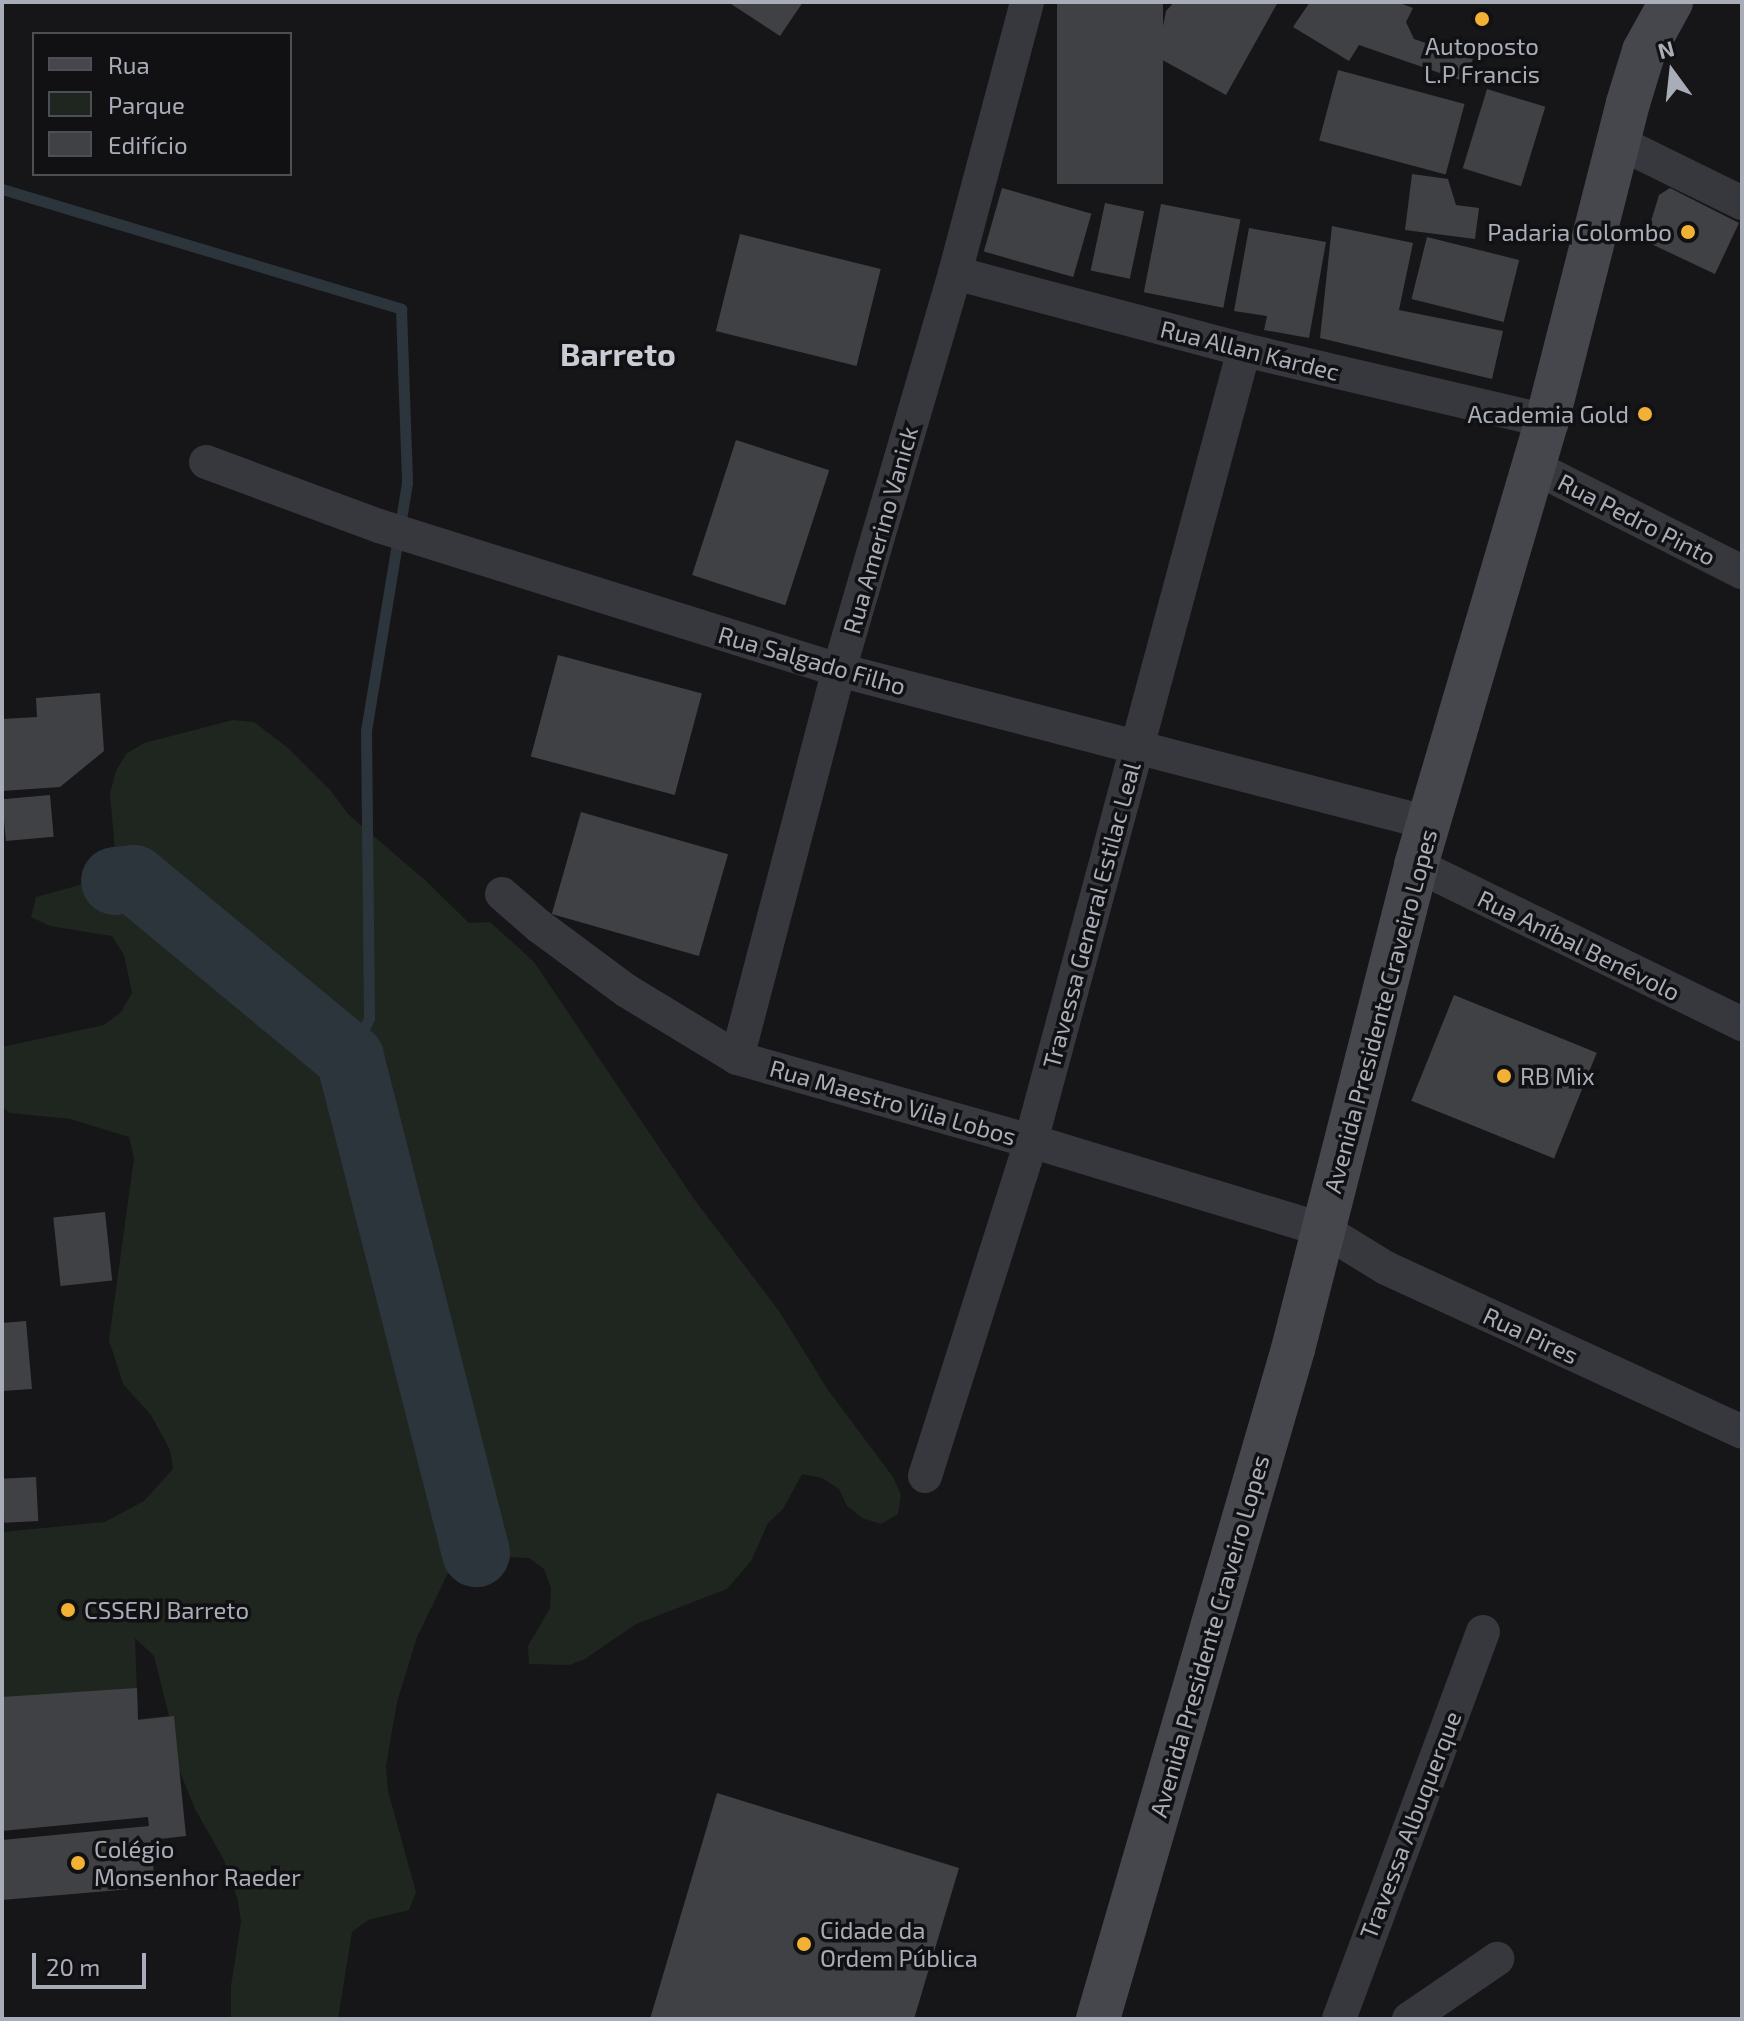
<!DOCTYPE html>
<meta charset="utf-8">
<style>
body{margin:0}
#map{position:relative;width:1744px;height:2021px;overflow:hidden;background:#161618;font-family:"Exo 2",sans-serif}
div>[style]{position:absolute}
.green>*{inset:0;background:#1e261f}
.stream>*{height:11px;margin:-5.5px;padding:0 5.5px;transform-origin:5.5px;border-radius:5.5px;background:#2c353c}
.river>*{height:68px;margin:-34px;padding:0 34px;transform-origin:34px;border-radius:34px;background:#2c353c}
.building>*{inset:0;background:#404145;transform-origin:0 0}
.minor>*{height:34px;margin:-17px;padding:0 17px;transform-origin:17px;border-radius:17px;background:#37383d}
.secondary>*{height:44px;margin:-22px;padding:0 22px;transform-origin:22px;border-radius:22px;background:#45474d}
.dots>*{width:22px;height:22px;translate:-50% -50%;box-sizing:border-box;border:4px solid #111113;border-radius:50%}
span{translate:-50% -50%;white-space:nowrap;text-align:center;line-height:1.15;-webkit-text-stroke:7px #111113;paint-order:stroke}
.poi-label{font-size:24px;color:#a8adb8}
.right{translate:-100% -50%;text-align:right}
.left{translate:0 -50%;text-align:left}
.street-label{font-size:24px;color:#a8adb8}
.district-label{font-size:32px;color:#c9ccd4;font-weight:700}
.frame{position:absolute;inset:0;border:4px solid #a8adb8;pointer-events:none}
.legend{position:absolute;left:32px;top:32px;width:260px;height:144px;box-sizing:border-box;background:#111113;border:2px solid #4d4f55;margin:0;padding:10px 14px;list-style:none;font-size:24px;color:#a8adb8}
.legend li{display:flex;align-items:center;gap:16px;height:40px}
.legend b{width:40px;border:2px solid #4d4f55}
.north{position:absolute;left:1632px;top:32px;width:80px;height:80px;-webkit-text-stroke:6px #111113;paint-order:stroke;rotate:345deg;font-size:22px;font-weight:700;line-height:32px;text-align:center;color:#a8adb8}
.north::after{content:'';display:block;margin:auto;width:28px;height:36px;background:#a8adb8;clip-path:polygon(50% 0,100% 100%,50% 72%,0 100%)}
.scale{position:absolute;left:32px;top:1953px;width:114px;height:36px;box-sizing:border-box;border:4px solid #a8adb8;border-top:0;padding-left:10px;font-size:24px;line-height:28px;white-space:nowrap;color:#a8adb8;-webkit-text-stroke:6px #111113;paint-order:stroke}
</style>
<div id="map">
<div class="green">
<div style="clip-path:polygon(evenodd,233px 720px,254px 722px,288px 748px,331px 791px,348px 814px,426px 881px,469px 923px,490px 922px,534px 962px,694px 1199px,779px 1311px,828px 1390px,893px 1477px,901px 1495px,898px 1514px,881px 1524px,862px 1518px,847px 1506px,839px 1489px,822px 1478px,802px 1474px,783px 1509px,768px 1523px,751px 1561px,727px 1589px,636px 1624px,585px 1659px,569px 1665px,529px 1664px,528px 1646px,550px 1608px,551px 1588px,544px 1569px,529px 1558px,506px 1557px,449px 1571px,417px 1637px,397px 1702px,386px 1766px,388px 1791px,416px 1892px,409px 1910px,368px 1920px,352px 1932px,338px 2019px,231px 2019px,231px 1986px,241px 1922px,238px 1901px,224px 1860px,195px 1809px,180px 1772px,2px 1831px,2px 1532px,105px 1522px,144px 1501px,173px 1469px,170px 1450px,151px 1415px,123px 1384px,109px 1340px,134px 1158px,129px 1137px,70px 1119px,10px 1113px,2px 1107px,2px 1047px,104px 1025px,121px 1012px,132px 993px,124px 955px,112px 936px,50px 926px,31px 917px,36px 897px,91px 882px,109px 872px,115px 851px,110px 793px,116px 771px,126px 754px,144px 743px,233px 720px,135px 1638px,154px 1656px,169px 1716px,138px 1719px,135px 1638px)"></div>
</div>
<div class="stream">
<div style="left:2px;top:189px;width:417px;rotate:16.7deg"></div>
<div style="left:401px;top:309px;width:174px;rotate:88deg"></div>
<div style="left:407px;top:483px;width:250px;rotate:99.4deg"></div>
<div style="left:366px;top:730px;width:288px;rotate:89.4deg"></div>
<div style="left:369px;top:1018px;width:44px;rotate:115.4deg"></div>
</div>
<div class="river">
<div style="left:115px;top:881px;width:19px;rotate:-6deg"></div>
<div style="left:134px;top:879px;width:281px;rotate:39.6deg"></div>
<div style="left:350px;top:1058px;width:511px;rotate:75.72deg"></div>
</div>
<div class="building">
<div style="clip-path:polygon(728px 2px,803px 2px,780px 36px)"></div>
<div style="left:1057px;top:2px;width:106px;height:182px"></div>
<div style="clip-path:polygon(1174px 2px,1278px 2px,1226px 95px,1157px 57px,1166px 11px)"></div>
<div style="clip-path:polygon(1310px 2px,1397px 2px,1413px 8px,1406px 22px,1414px 39px,1473px 59px,1463px 81px,1359px 45px,1349px 61px,1293px 27px)"></div>
<div style="left:1338px;top:70px;width:131px;height:73px;rotate:15deg"></div>
<div style="left:1487px;top:89px;width:61px;height:83px;rotate:17deg"></div>
<div style="clip-path:polygon(1412px 174px,1448px 179px,1456px 205px,1479px 208px,1475px 239px,1405px 230px)"></div>
<div style="left:1002px;top:188px;width:93px;height:66px;rotate:16deg"></div>
<div style="clip-path:polygon(1670px 188px,1739px 223px,1715px 274px,1645px 241px,1659px 195px)"></div>
<div style="left:1105px;top:203px;width:40px;height:69px;rotate:12deg"></div>
<div style="left:1161px;top:204px;width:81px;height:90px;rotate:11deg"></div>
<div style="clip-path:polygon(1332px 226px,1413px 243px,1399px 310px,1503px 331px,1492px 379px,1320px 338px)"></div>
<div style="clip-path:polygon(1249px 228px,1326px 242px,1309px 338px,1264px 330px,1267px 316px,1234px 311px)"></div>
<div style="left:740px;top:234px;width:145px;height:100px;rotate:14deg"></div>
<div style="left:1427px;top:237px;width:95px;height:64px;rotate:14deg"></div>
<div style="left:736px;top:440px;width:98px;height:142px;rotate:18deg"></div>
<div style="left:558px;top:655px;width:149px;height:105px;rotate:15deg"></div>
<div style="clip-path:polygon(100px 693px,104px 751px,60px 787px,2px 791px,2px 719px,37px 717px,36px 698px)"></div>
<div style="left:50px;top:795px;width:42px;height:48px;rotate:85deg"></div>
<div style="left:581px;top:812px;width:153px;height:106px;rotate:16deg"></div>
<div style="left:1454px;top:995px;width:154px;height:114px;rotate:22deg"></div>
<div style="left:105px;top:1212px;width:69px;height:52px;rotate:84deg"></div>
<div style="clip-path:polygon(26px 1321px,32px 1389px,2px 1391px,2px 1323px)"></div>
<div style="left:36px;top:1477px;width:44px;height:34px;rotate:87deg"></div>
<div style="clip-path:polygon(137px 1688px,138px 1720px,174px 1716px,186px 1836px,151px 1840px,155px 1887px,2px 1900px,2px 1840px,149px 1826px,148px 1817px,2px 1831px,2px 1697px)"></div>
<div style="clip-path:polygon(717px 1793px,959px 1868px,914px 2019px,650px 2019px)"></div>
</div>
<div class="minor">
<div style="left:1618px;top:142px;width:138px;rotate:26.2deg"></div>
<div style="left:955px;top:273px;width:299px;rotate:14.9deg"></div>
<div style="left:1244px;top:350px;width:311px;rotate:13.2deg"></div>
<div style="left:206px;top:462px;width:184px;rotate:20.3deg"></div>
<div style="left:379px;top:526px;width:482px;rotate:17.4deg"></div>
<div style="left:839px;top:670px;width:610px;rotate:14.54deg"></div>
<div style="left:1532px;top:466px;width:235px;rotate:26.8deg"></div>
<div style="left:1416px;top:865px;width:363px;rotate:26deg"></div>
<div style="left:502px;top:894px;width:49px;rotate:40.9deg"></div>
<div style="left:539px;top:926px;width:109px;rotate:36.5deg"></div>
<div style="left:627px;top:991px;width:129px;rotate:31.3deg"></div>
<div style="left:737px;top:1058px;width:305px;rotate:15.8deg"></div>
<div style="left:1031px;top:1141px;width:306px;rotate:16.9deg"></div>
<div style="left:1324px;top:1230px;width:73px;rotate:31.5deg"></div>
<div style="left:1386px;top:1268px;width:392px;rotate:24.7deg"></div>
<div style="left:737px;top:1058px;width:401px;rotate:-75.3deg"></div>
<div style="left:839px;top:670px;width:414px;rotate:-73.7deg"></div>
<div style="left:955px;top:273px;width:280px;rotate:-75.1deg"></div>
<div style="left:925px;top:1476px;width:351px;rotate:-72.4deg"></div>
<div style="left:1031px;top:1141px;width:819px;rotate:-74.93deg"></div>
<div style="left:1339px;top:2019px;width:413px;rotate:-69.6deg"></div>
<div style="left:1409px;top:2019px;width:107px;rotate:-34.3deg"></div>
</div>
<div class="secondary">
<div style="left:1098px;top:2019px;width:698px;rotate:-73.77deg"></div>
<div style="left:1293px;top:1349px;width:499px;rotate:-75.7deg"></div>
<div style="left:1416px;top:865px;width:463px;rotate:-73.6deg"></div>
<div style="left:1547px;top:421px;width:328px;rotate:-75.7deg"></div>
<div style="left:1628px;top:103px;width:54px;rotate:-72.9deg"></div>
<div style="left:1644px;top:51px;width:56px;rotate:-61.1deg"></div>
</div>
<div class="dots">
<div style="left:1482px;top:19px;background:#f2b134"></div>
<div style="left:1688px;top:232px;background:#f2b134"></div>
<div style="left:1645px;top:414px;background:#f2b134"></div>
<div style="left:1504px;top:1076px;background:#f2b134"></div>
<div style="left:68px;top:1610px;background:#f2b134"></div>
<div style="left:78px;top:1863px;background:#f2b134"></div>
<div style="left:804px;top:1944px;background:#f2b134"></div>
</div>
<div class="poi-label">
<span style="left:1482px;top:60px">Autoposto<br>L.P Francis</span>
<span class="right" style="left:1672px;top:232px">Padaria Colombo</span>
<span class="right" style="left:1629px;top:414px">Academia Gold</span>
<span class="left" style="left:1520px;top:1076px">RB Mix</span>
<span class="left" style="left:84px;top:1610px">CSSERJ Barreto</span>
<span class="left" style="left:94px;top:1863px">Colégio<br>Monsenhor Raeder</span>
<span class="left" style="left:820px;top:1944px">Cidade da<br>Ordem Pública</span>
</div>
<div class="street-label">
<span style="left:1250px;top:350px;rotate:14deg">Rua Allan Kardec</span>
<span style="left:1637px;top:519px;rotate:27deg">Rua Pedro Pinto</span>
<span style="left:880px;top:530px;rotate:-74deg">Rua Amerino Vanick</span>
<span style="left:812px;top:660px;rotate:16deg">Rua Salgado Filho</span>
<span style="left:1091px;top:915px;rotate:-75deg">Travessa General Estilac Leal</span>
<span style="left:1579px;top:945px;rotate:26deg">Rua Aníbal Benévolo</span>
<span style="left:1380px;top:1011px;rotate:-75deg">Avenida Presidente Craveiro Lopes</span>
<span style="left:893px;top:1102px;rotate:16deg">Rua Maestro Vila Lobos</span>
<span style="left:1531px;top:1335px;rotate:25deg">Rua Pires</span>
<span style="left:1209px;top:1636px;rotate:-74deg">Avenida Presidente Craveiro Lopes</span>
<span style="left:1410px;top:1825px;rotate:-69deg">Travessa Albuquerque</span>
</div>
<div class="district-label">
<span style="left:618px;top:353px">Barreto</span>
</div>
<div class="frame"></div>
<ul class="legend">
<li><b style="height:10px;background:#45474d"></b>Rua</li>
<li><b style="height:22px;background:#1e261f"></b>Parque</li>
<li><b style="height:22px;background:#404145"></b>Edifício</li>
</ul>
<div class="north">N</div>
<div class="scale">20 m</div>
</div>
